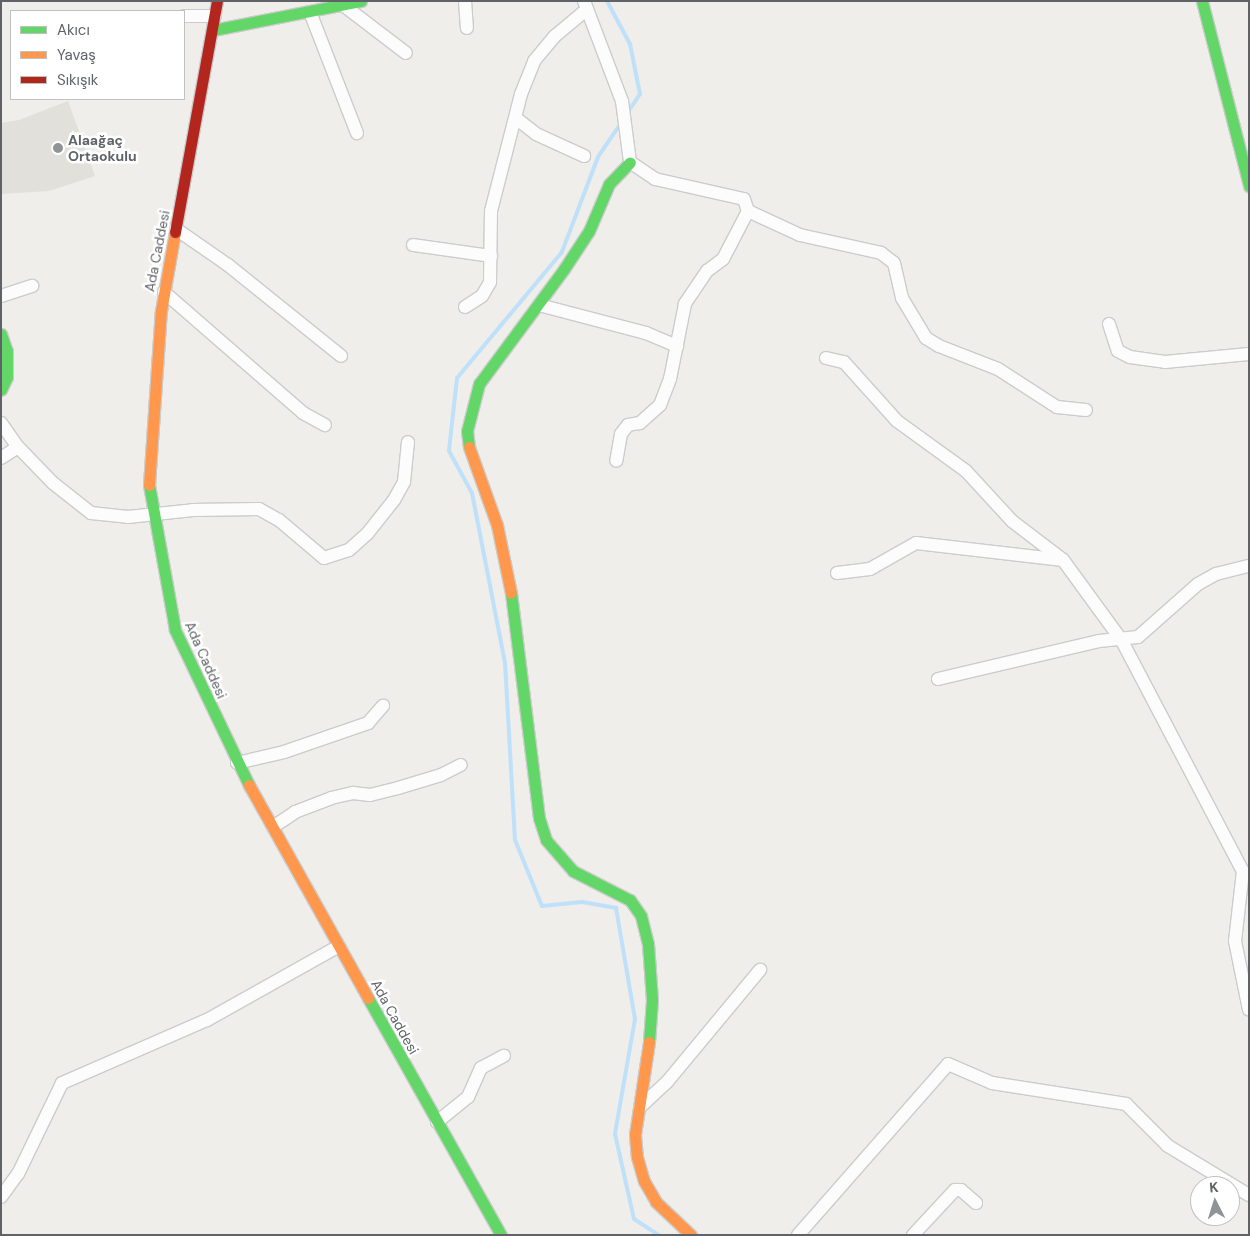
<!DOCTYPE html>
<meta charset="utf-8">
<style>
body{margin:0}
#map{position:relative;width:1250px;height:1236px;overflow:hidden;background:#efeeea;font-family:"DM Sans",sans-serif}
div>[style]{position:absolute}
.education>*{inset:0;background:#e2e0da}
.stream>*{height:4px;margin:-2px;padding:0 2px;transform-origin:2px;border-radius:2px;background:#bfe0f9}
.roads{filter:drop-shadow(1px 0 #cbcccc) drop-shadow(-1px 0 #cbcccc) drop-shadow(0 1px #cbcccc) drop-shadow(0 -1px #cbcccc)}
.street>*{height:12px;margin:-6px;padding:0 6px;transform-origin:6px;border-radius:6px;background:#fdfcfc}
.fast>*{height:11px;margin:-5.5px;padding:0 5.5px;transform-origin:5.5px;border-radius:5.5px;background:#63d668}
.slow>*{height:11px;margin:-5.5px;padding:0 5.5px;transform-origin:5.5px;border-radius:5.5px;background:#ff974d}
.jam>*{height:11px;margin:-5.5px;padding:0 5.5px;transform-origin:5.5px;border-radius:5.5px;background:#b3261e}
.dots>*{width:14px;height:14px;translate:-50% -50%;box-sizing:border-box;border:2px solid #fff;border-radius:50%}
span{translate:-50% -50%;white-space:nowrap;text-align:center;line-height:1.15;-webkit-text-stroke:5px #fff;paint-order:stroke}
.poi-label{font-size:14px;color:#5f6368;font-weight:700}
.left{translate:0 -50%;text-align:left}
.street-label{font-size:14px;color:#5f6368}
.frame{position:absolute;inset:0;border:2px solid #5f6368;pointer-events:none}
.legend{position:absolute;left:10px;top:10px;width:175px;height:90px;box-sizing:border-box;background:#fff;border:1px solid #bfc1c3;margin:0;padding:6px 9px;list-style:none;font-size:15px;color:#5f6368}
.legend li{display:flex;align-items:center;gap:10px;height:25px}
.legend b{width:25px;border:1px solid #bfc1c3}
.north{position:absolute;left:1190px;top:1176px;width:50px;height:50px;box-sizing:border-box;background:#fff;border:1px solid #bfc1c3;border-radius:50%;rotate:355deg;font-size:14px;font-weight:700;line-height:20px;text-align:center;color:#5f6368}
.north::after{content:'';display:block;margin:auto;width:18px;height:22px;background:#919496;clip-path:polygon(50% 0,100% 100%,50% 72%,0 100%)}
</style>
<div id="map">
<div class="education">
<div style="clip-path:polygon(68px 101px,95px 176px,49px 191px,1px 194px,1px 123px,19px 120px)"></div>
</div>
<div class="stream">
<div style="left:607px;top:1px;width:49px;rotate:61.9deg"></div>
<div style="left:630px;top:44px;width:51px;rotate:78.7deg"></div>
<div style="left:640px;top:94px;width:23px;rotate:124deg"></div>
<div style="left:621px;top:123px;width:41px;rotate:124.1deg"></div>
<div style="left:598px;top:157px;width:102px;rotate:110.8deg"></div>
<div style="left:562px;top:252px;width:164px;rotate:129.8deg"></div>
<div style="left:457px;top:378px;width:73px;rotate:96.3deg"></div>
<div style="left:449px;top:451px;width:48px;rotate:61.3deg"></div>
<div style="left:472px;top:493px;width:172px;rotate:79deg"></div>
<div style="left:505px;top:662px;width:178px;rotate:86.8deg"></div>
<div style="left:515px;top:840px;width:71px;rotate:67.8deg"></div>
<div style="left:542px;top:906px;width:40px;rotate:-5.7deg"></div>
<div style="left:582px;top:902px;width:35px;rotate:10deg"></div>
<div style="left:616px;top:908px;width:113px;rotate:80.3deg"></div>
<div style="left:635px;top:1019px;width:117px;rotate:99.9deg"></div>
<div style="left:615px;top:1134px;width:87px;rotate:77.4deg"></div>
<div style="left:634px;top:1219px;width:30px;rotate:33deg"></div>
</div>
<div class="roads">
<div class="street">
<div style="left:465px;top:1px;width:27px;rotate:86deg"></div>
<div style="left:584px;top:1px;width:107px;rotate:69.2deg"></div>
<div style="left:622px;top:101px;width:62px;rotate:82.5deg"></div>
<div style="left:630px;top:162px;width:30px;rotate:34deg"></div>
<div style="left:655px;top:179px;width:91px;rotate:12.7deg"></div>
<div style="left:744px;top:199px;width:13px;rotate:72deg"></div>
<div style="left:748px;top:211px;width:54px;rotate:117.5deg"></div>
<div style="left:723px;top:259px;width:20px;rotate:143deg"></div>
<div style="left:707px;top:271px;width:40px;rotate:124deg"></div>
<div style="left:685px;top:304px;width:76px;rotate:101.3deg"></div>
<div style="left:670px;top:379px;width:28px;rotate:111deg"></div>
<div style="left:660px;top:405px;width:27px;rotate:138deg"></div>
<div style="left:640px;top:423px;width:12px;rotate:171deg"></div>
<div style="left:628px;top:425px;width:11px;rotate:128deg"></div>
<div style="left:621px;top:434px;width:27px;rotate:100deg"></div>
<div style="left:343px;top:5px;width:79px;rotate:37.3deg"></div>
<div style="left:310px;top:12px;width:130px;rotate:68.8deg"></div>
<div style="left:184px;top:16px;width:31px"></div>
<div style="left:517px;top:119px;width:24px;rotate:38deg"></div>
<div style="left:536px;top:134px;width:53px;rotate:24.6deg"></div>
<div style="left:748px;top:211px;width:57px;rotate:24.8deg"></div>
<div style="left:800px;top:235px;width:83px;rotate:12.5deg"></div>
<div style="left:881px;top:253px;width:16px;rotate:38deg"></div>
<div style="left:894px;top:263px;width:36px;rotate:77deg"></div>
<div style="left:902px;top:298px;width:47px;rotate:59deg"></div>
<div style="left:926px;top:338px;width:15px;rotate:32deg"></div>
<div style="left:939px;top:346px;width:63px;rotate:21.3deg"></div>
<div style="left:998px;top:369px;width:70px;rotate:32.8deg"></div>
<div style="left:1057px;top:407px;width:29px;rotate:6deg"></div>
<div style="left:176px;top:229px;width:63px;rotate:34.7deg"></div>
<div style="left:228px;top:265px;width:145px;rotate:38.8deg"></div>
<div style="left:413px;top:245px;width:79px;rotate:8deg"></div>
<div style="left:164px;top:292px;width:184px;rotate:41deg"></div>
<div style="left:303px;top:413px;width:25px;rotate:29deg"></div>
<div style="left:1px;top:296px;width:33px;rotate:-18deg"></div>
<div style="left:539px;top:305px;width:111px;rotate:14.7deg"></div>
<div style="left:646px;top:333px;width:34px;rotate:23deg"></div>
<div style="left:465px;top:307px;width:20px;rotate:-33deg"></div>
<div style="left:482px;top:296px;width:16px;rotate:-60deg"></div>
<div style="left:490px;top:282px;width:71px;rotate:-89.2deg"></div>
<div style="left:491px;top:211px;width:121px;rotate:-75.6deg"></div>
<div style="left:521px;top:94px;width:35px;rotate:-68deg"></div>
<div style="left:534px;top:61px;width:33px;rotate:-50deg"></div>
<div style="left:555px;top:36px;width:40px;rotate:-40deg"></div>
<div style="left:1109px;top:324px;width:28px;rotate:72deg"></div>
<div style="left:1118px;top:351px;width:13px;rotate:27deg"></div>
<div style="left:1130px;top:357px;width:35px;rotate:8deg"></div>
<div style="left:1165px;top:362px;width:84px;rotate:-5.4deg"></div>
<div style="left:826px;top:358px;width:18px;rotate:13deg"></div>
<div style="left:844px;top:362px;width:79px;rotate:48.1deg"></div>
<div style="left:897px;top:421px;width:85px;rotate:35.9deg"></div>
<div style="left:966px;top:471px;width:68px;rotate:47.4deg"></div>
<div style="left:1012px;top:521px;width:64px;rotate:37.4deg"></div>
<div style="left:1063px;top:560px;width:100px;rotate:53.9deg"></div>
<div style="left:1122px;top:641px;width:260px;rotate:62.3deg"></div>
<div style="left:1243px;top:871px;width:70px;rotate:96.5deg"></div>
<div style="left:1235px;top:941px;width:70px;rotate:78.5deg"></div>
<div style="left:1px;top:423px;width:29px;rotate:55deg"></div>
<div style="left:18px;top:447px;width:50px;rotate:45.8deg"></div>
<div style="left:53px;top:483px;width:48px;rotate:38.3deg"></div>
<div style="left:91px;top:513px;width:37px;rotate:6deg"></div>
<div style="left:128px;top:517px;width:65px;rotate:-6.1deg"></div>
<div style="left:193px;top:510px;width:66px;rotate:-0.9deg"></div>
<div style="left:259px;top:509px;width:23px;rotate:29deg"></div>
<div style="left:279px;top:520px;width:59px;rotate:40.2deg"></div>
<div style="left:324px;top:558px;width:26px;rotate:-18deg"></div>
<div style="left:349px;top:550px;width:24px;rotate:-42deg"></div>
<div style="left:367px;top:534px;width:43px;rotate:-51.5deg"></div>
<div style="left:394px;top:500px;width:21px;rotate:-61deg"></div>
<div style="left:404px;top:482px;width:40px;rotate:-84.3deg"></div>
<div style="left:1px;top:458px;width:20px;rotate:-33deg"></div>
<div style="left:837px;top:573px;width:33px;rotate:-7deg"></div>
<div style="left:870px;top:569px;width:53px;rotate:-29.5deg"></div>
<div style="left:916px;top:543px;width:148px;rotate:6.6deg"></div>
<div style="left:938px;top:679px;width:165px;rotate:-13.3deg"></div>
<div style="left:1099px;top:641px;width:39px;rotate:-6deg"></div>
<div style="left:1138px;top:637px;width:80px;rotate:-41.5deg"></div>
<div style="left:1198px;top:584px;width:21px;rotate:-29deg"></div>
<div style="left:1216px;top:574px;width:34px;rotate:-14deg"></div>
<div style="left:237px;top:763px;width:48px;rotate:-13.2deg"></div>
<div style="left:284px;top:752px;width:89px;rotate:-19deg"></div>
<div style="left:368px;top:723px;width:23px;rotate:-49deg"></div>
<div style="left:273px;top:827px;width:27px;rotate:-34deg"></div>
<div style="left:295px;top:812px;width:39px;rotate:-21deg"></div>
<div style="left:331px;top:798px;width:23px;rotate:-13deg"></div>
<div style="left:353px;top:793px;width:17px;rotate:7deg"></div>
<div style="left:370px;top:795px;width:29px;rotate:-14deg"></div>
<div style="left:398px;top:788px;width:45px;rotate:-16.8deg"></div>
<div style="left:441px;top:775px;width:22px;rotate:-27deg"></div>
<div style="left:640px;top:1107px;width:37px;rotate:-43deg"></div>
<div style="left:667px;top:1082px;width:146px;rotate:-50.3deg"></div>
<div style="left:437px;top:1122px;width:40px;rotate:-39deg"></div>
<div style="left:468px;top:1097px;width:32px;rotate:-66deg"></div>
<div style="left:481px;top:1068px;width:26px;rotate:-28deg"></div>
<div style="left:1px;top:1197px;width:29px;rotate:-54deg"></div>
<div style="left:18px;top:1174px;width:101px;rotate:-64.2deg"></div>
<div style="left:62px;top:1083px;width:158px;rotate:-23.5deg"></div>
<div style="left:207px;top:1020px;width:151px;rotate:-29.3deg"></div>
<div style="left:798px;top:1235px;width:227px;rotate:-48.7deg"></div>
<div style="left:948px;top:1064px;width:48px;rotate:23.4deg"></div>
<div style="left:992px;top:1083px;width:136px;rotate:8.9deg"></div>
<div style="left:1126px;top:1104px;width:59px;rotate:45deg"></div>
<div style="left:1168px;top:1146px;width:95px;rotate:31.2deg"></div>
<div style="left:913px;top:1235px;width:62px;rotate:-47deg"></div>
<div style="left:955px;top:1190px;width:6px"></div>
<div style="left:961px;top:1190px;width:20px;rotate:41deg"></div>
</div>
<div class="fast">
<div style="left:1202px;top:1px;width:191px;rotate:75.7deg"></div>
<div style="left:213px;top:30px;width:151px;rotate:-11.1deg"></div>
<div style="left:1px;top:334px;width:18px;rotate:71deg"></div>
<div style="left:7px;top:351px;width:26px;rotate:90deg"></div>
<div style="left:7px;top:377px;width:14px;rotate:115deg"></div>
<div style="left:469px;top:447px;width:16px;rotate:-97deg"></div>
<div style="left:467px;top:431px;width:49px;rotate:-75.7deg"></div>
<div style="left:479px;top:384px;width:143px;rotate:-53.5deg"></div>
<div style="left:564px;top:269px;width:45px;rotate:-56.7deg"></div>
<div style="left:589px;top:231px;width:51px;rotate:-66.9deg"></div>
<div style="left:609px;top:184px;width:30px;rotate:-46deg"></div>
<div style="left:149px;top:485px;width:147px;rotate:79.8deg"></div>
<div style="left:175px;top:630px;width:172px;rotate:64.5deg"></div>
<div style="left:511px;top:593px;width:227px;rotate:82.9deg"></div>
<div style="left:539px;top:818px;width:23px;rotate:72deg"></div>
<div style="left:546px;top:840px;width:41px;rotate:48.9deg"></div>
<div style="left:573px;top:871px;width:64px;rotate:27deg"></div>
<div style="left:630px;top:900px;width:19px;rotate:55deg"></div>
<div style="left:641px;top:916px;width:29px;rotate:76deg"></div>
<div style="left:648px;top:944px;width:56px;rotate:85.9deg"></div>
<div style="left:652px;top:1000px;width:42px;rotate:94.1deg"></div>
<div style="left:368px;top:998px;width:272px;rotate:60.7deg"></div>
</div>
<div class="slow">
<div style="left:469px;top:447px;width:83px;rotate:70.3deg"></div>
<div style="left:497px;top:525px;width:69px;rotate:78.4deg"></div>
<div style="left:149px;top:485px;width:174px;rotate:-86.1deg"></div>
<div style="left:161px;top:311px;width:80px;rotate:-80deg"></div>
<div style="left:249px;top:785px;width:244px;rotate:60.8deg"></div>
<div style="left:649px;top:1042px;width:94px;rotate:98.6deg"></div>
<div style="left:635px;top:1135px;width:22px;rotate:85deg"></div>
<div style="left:637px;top:1157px;width:25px;rotate:74deg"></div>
<div style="left:644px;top:1181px;width:24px;rotate:60deg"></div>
<div style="left:656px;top:1202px;width:48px;rotate:43.3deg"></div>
</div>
<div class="jam">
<div style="left:175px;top:232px;width:235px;rotate:-79.7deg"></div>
</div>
</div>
<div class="dots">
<div style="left:58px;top:148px;background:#919496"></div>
</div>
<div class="poi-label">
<span class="left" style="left:68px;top:148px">Alaağaç<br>Ortaokulu</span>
</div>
<div class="street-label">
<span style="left:157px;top:251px;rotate:-79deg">Ada Caddesi</span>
<span style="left:206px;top:660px;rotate:66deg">Ada Caddesi</span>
<span style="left:395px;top:1017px;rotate:61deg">Ada Caddesi</span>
</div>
<div class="frame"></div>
<ul class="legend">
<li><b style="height:6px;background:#63d668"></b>Akıcı</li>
<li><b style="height:6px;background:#ff974d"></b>Yavaş</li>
<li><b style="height:6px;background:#b3261e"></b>Sıkışık</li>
</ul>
<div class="north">K</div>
</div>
